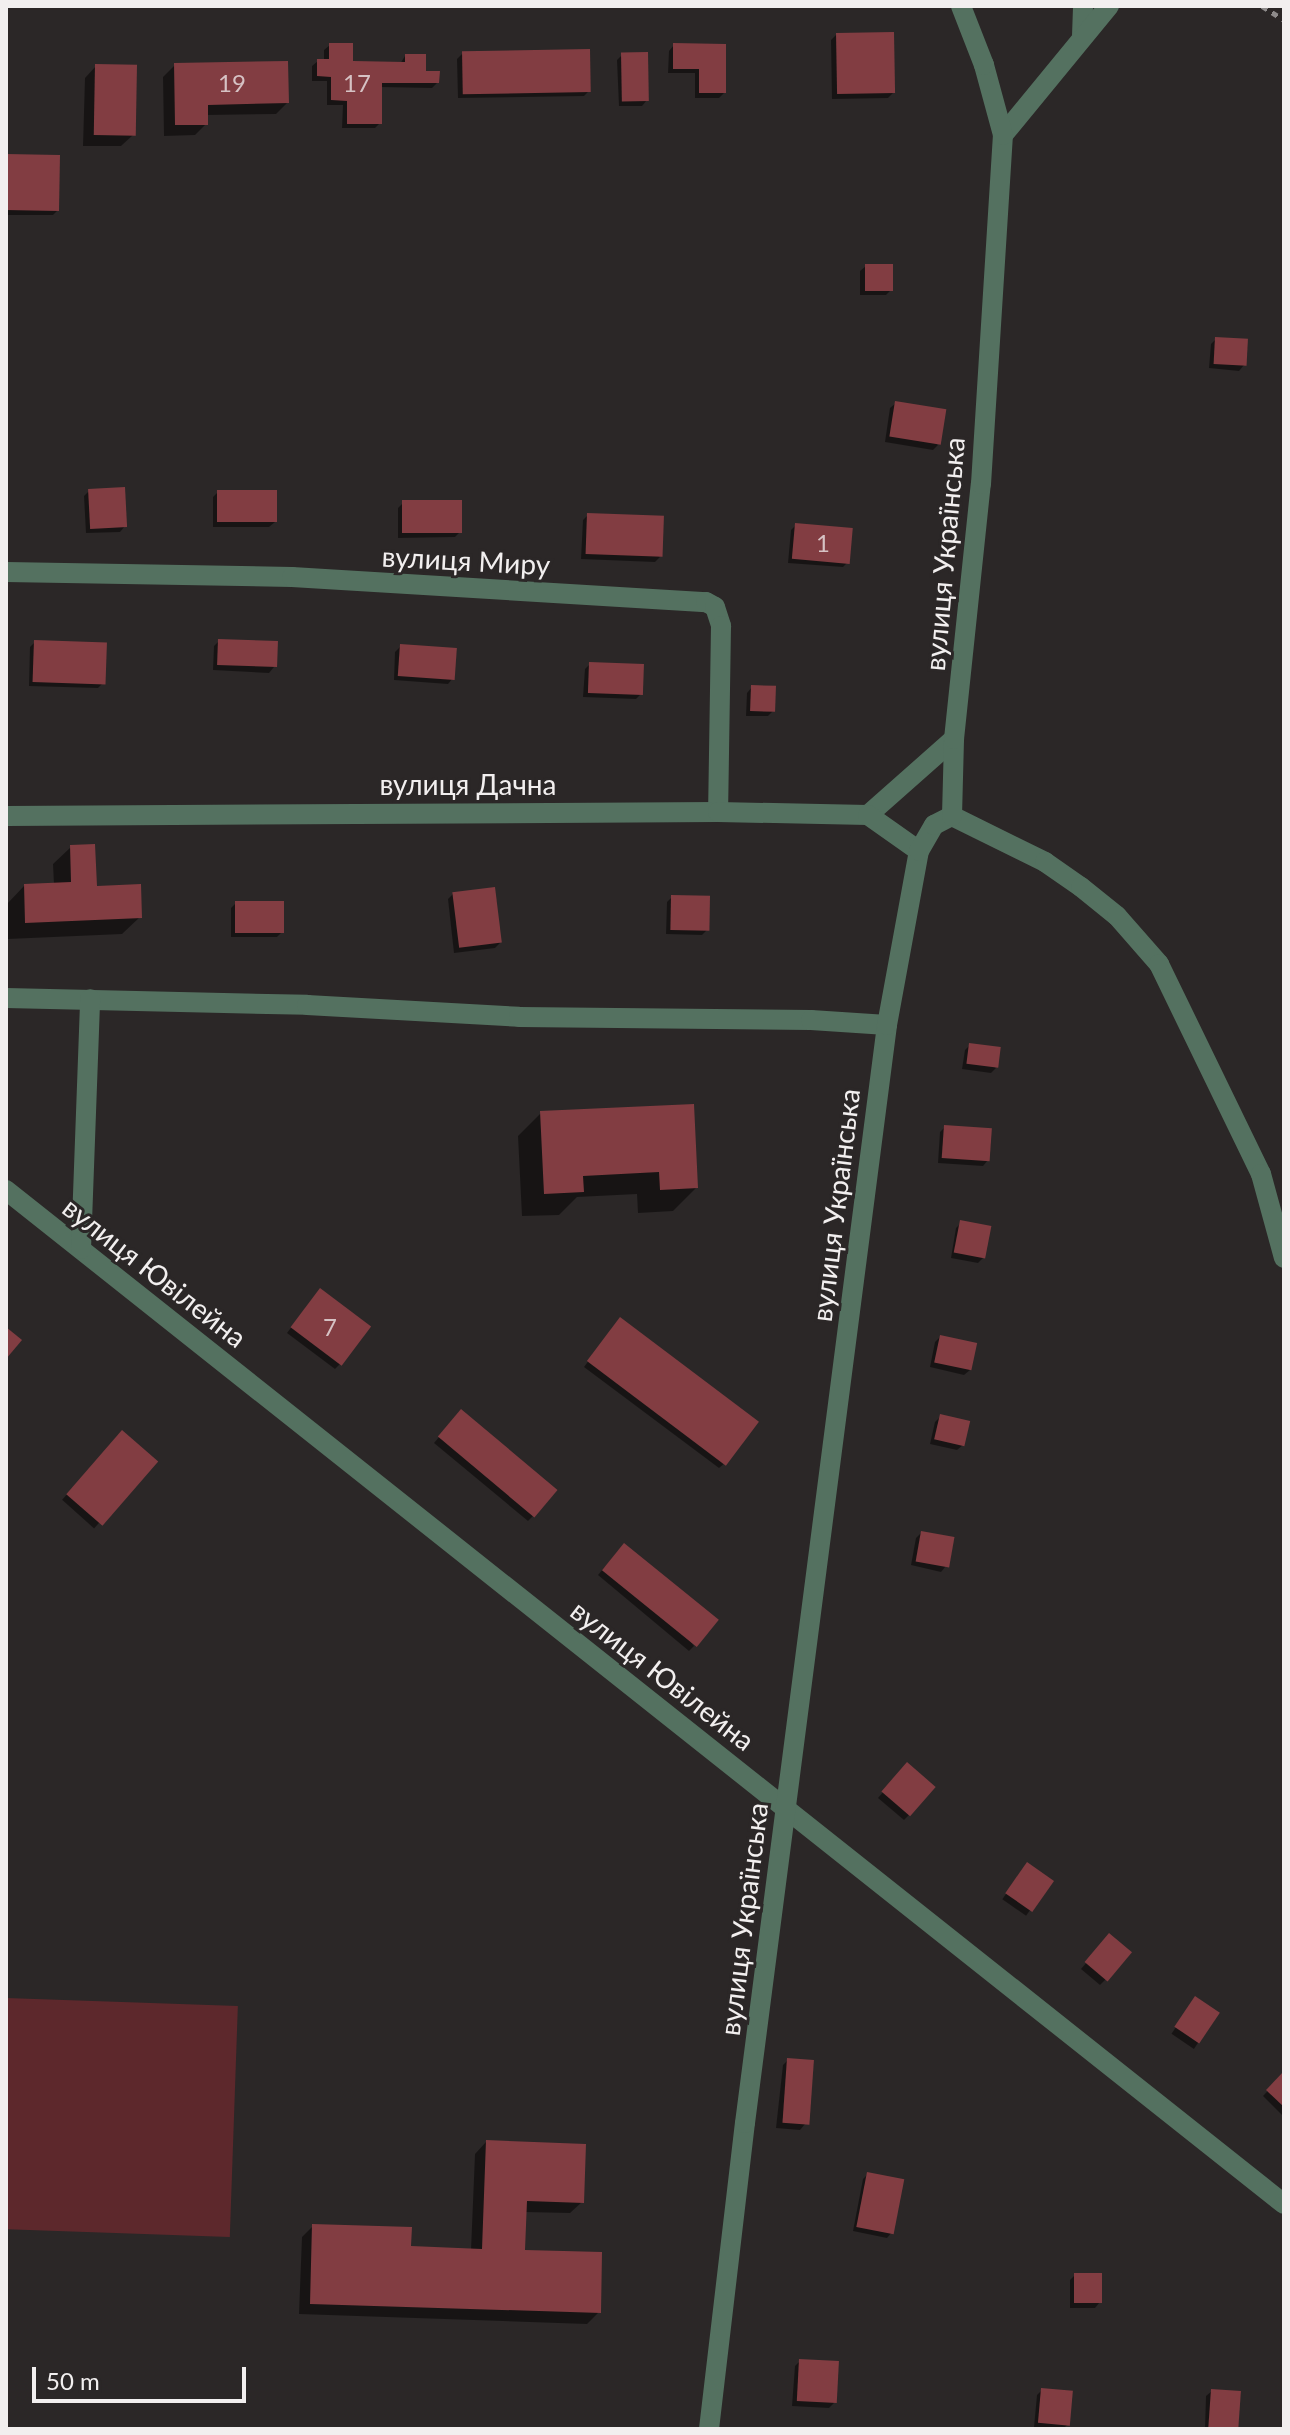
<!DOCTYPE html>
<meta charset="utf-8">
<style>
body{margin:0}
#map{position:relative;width:1290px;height:2435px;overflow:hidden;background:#2b2727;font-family:Lato,sans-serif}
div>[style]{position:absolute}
.green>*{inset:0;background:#5d282c;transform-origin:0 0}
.shadow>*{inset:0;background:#0007;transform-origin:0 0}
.building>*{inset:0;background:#823d42;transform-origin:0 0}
.path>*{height:5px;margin-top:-2.5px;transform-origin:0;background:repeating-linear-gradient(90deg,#8e8b8b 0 6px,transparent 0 12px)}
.minor>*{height:20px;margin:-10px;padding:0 10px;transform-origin:10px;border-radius:10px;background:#547160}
span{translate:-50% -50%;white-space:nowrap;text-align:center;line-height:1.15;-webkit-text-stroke:6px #2b2727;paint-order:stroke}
.number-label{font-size:24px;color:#d6c2c4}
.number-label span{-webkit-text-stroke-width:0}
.street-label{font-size:28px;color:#f2efef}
.frame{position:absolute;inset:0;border:8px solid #f2efef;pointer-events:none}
.scale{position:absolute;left:32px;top:2367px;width:214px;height:36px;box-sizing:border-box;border:4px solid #f2efef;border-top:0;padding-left:10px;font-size:24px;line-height:28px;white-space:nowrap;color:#f2efef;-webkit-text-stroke:6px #2b2727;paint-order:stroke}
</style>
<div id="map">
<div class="green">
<div style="left:6px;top:1998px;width:232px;height:231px;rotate:2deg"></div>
</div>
<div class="shadow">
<div style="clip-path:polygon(836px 35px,893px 93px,888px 98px,832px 99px,831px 40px)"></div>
<div style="clip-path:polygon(330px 45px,351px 63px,400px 64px,405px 56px,437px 83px,432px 88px,380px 87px,380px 123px,375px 128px,342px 128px,343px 105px,327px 105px,327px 81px,312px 81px,312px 66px,318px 61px,324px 61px,324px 50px)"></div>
<div style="clip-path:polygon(674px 45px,724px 93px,719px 98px,695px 98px,695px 73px,668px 73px,669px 51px)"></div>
<div style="clip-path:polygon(462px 54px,589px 91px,584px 96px,458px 98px,457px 59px)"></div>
<div style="clip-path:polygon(622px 55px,647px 100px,642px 106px,619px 106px,617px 60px)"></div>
<div style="clip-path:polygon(175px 65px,287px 103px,276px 114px,206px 115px,206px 124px,195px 135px,164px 136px,163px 77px)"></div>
<div style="clip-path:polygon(96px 66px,133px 135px,121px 146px,83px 146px,85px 78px)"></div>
<div style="clip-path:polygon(6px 156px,58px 210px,53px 215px,6px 215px)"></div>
<div style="clip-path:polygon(866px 266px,891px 290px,886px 295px,860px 295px,860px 271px)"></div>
<div style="clip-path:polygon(1216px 339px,1244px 365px,1239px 371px,1209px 368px,1211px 344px)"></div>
<div style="clip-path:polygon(896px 403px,938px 445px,933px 450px,885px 442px,890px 408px)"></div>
<div style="clip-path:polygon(89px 491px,125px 526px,120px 532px,86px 533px,84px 496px)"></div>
<div style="clip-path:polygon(218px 492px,275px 522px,269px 527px,213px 527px,213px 497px)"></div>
<div style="clip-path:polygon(403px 503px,460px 532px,455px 537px,398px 538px,398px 508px)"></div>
<div style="clip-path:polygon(588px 515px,660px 557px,655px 562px,581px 559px,583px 520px)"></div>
<div style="clip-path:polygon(796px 525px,848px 562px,843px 567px,788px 563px,791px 530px)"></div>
<div style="clip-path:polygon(219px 641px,274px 667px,269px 673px,213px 670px,214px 646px)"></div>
<div style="clip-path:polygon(35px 642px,103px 683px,98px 688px,29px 686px,30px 647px)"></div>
<div style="clip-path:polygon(401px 646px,453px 678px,448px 684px,394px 680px,395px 652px)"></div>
<div style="clip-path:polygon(590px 664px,641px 694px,636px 699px,583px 697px,585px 669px)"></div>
<div style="clip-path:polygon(752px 687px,773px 711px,768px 716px,746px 716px,747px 693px)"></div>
<div style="clip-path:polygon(71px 847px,95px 888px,140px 917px,122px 934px,8px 939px,7px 904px,24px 886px,54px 885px,53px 864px)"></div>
<div style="clip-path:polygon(453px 894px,500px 943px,495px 948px,454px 953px,448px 899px)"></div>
<div style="clip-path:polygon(672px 897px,707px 930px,702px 935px,666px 934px,667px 902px)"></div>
<div style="clip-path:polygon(236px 903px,282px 932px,277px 937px,231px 937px,231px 908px)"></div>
<div style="clip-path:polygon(970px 1045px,996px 1068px,991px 1073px,962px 1069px,965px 1050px)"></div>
<div style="clip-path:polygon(541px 1113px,696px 1188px,673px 1211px,638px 1213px,637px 1194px,577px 1197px,559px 1215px,522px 1216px,518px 1136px)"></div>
<div style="clip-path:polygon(945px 1127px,988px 1160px,983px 1166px,938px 1163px,940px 1132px)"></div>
<div style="clip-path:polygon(961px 1223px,983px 1258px,978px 1263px,951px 1258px,956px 1228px)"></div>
<div style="clip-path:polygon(315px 1296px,340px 1364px,335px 1369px,287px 1333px)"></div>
<div style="clip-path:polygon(615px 1325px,725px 1463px,719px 1468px,584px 1367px)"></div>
<div style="clip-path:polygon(940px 1337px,970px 1370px,964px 1375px,930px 1367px,935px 1342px)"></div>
<div style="clip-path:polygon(456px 1417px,533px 1516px,528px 1521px,434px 1443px)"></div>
<div style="clip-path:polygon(940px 1417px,963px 1445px,957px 1450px,930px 1444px,935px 1422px)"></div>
<div style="left:123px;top:1432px;width:43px;height:91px;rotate:42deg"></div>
<div style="clip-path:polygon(921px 1533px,946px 1566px,941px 1572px,911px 1565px,916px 1538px)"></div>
<div style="clip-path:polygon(619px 1550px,694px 1646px,689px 1651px,598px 1575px)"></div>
<div style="clip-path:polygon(902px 1770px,909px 1815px,904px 1820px,878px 1798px)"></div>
<div style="left:1027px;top:1864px;width:29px;height:43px;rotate:35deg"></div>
<div style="clip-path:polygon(1105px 1941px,1105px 1980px,1100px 1985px,1081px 1969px)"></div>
<div style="left:1195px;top:1999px;width:27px;height:42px;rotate:34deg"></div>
<div style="clip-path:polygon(788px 2060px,805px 2124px,800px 2130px,776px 2128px,783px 2065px)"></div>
<div style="clip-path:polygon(1284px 2074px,1284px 2113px,1282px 2115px,1263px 2096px)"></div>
<div style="clip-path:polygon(486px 2142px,582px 2202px,570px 2213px,524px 2212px,523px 2252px,599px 2312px,587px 2324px,299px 2314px,302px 2237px,313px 2226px,409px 2248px,471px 2250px,475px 2154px)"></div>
<div style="clip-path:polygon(868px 2174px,892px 2232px,887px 2238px,853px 2231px,863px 2179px)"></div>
<div style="clip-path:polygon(1075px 2275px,1100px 2302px,1095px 2308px,1070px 2308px,1070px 2280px)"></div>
<div style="clip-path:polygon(800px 2361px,834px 2403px,829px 2408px,792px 2406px,795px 2366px)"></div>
<div style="clip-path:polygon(1042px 2390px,1068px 2424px,1063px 2429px,1034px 2427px,1037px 2395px)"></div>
<div style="clip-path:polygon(1212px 2391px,1237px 2429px,1205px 2429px,1206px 2396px)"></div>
</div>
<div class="building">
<div style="left:894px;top:32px;width:61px;height:58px;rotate:89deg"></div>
<div style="clip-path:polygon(329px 43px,353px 43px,353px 61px,405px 62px,405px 54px,426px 54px,426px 71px,440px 71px,439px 83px,382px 83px,382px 124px,347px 124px,347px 101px,331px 100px,331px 77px,317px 76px,317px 59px,329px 59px)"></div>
<div style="clip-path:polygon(673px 43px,726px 44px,726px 93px,699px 93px,699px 69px,673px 69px)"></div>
<div style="left:590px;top:49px;width:43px;height:128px;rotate:89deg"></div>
<div style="left:648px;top:52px;width:49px;height:27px;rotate:89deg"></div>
<div style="clip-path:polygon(288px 61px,289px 103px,208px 105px,208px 125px,175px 125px,174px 63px)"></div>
<div style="left:95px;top:64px;width:42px;height:71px;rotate:1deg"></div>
<div style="left:6px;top:154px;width:54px;height:56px;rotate:1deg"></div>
<div style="left:865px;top:264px;width:28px;height:27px"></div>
<div style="left:1215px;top:337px;width:33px;height:27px;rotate:3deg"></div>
<div style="left:895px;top:401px;width:52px;height:36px;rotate:9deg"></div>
<div style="left:125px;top:487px;width:40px;height:37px;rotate:87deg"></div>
<div style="left:217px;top:490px;width:60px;height:32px"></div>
<div style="left:462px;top:500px;width:33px;height:60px;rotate:90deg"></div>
<div style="left:587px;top:513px;width:77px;height:41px;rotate:2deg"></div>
<div style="left:795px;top:523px;width:58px;height:36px;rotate:5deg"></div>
<div style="left:218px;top:639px;width:60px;height:26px;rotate:2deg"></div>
<div style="left:34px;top:640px;width:73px;height:42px;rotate:2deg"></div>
<div style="left:400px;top:644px;width:57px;height:32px;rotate:4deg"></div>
<div style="left:589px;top:662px;width:55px;height:31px;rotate:2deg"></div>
<div style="left:751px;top:685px;width:25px;height:26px;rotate:2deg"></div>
<div style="clip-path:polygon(95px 844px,97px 886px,141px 884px,142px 918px,25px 923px,24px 884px,71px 882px,70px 845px)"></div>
<div style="left:495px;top:887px;width:56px;height:43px;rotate:83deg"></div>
<div style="left:671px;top:895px;width:39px;height:35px;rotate:1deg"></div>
<div style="left:235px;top:901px;width:49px;height:32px"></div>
<div style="left:969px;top:1043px;width:32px;height:21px;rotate:7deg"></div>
<div style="clip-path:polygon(694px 1104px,698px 1188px,660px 1190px,659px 1172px,583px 1176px,584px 1192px,544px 1194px,540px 1111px)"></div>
<div style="left:944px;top:1125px;width:48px;height:33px;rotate:4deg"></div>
<div style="left:960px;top:1220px;width:32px;height:33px;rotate:11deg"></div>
<div style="left:320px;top:1288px;width:64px;height:49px;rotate:37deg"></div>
<div style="left:620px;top:1317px;width:174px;height:55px;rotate:37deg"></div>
<div style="clip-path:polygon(6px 1327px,22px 1340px,6px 1359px)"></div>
<div style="left:940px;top:1335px;width:38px;height:28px;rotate:12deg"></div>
<div style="left:461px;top:1409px;width:126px;height:36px;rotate:40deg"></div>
<div style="left:940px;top:1414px;width:31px;height:26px;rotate:13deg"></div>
<div style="left:122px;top:1430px;width:48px;height:85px;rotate:41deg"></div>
<div style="left:921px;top:1531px;width:34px;height:31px;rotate:10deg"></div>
<div style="left:624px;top:1543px;width:122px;height:35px;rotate:39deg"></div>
<div style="left:907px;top:1762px;width:38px;height:39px;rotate:41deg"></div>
<div style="left:1027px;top:1862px;width:33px;height:38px;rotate:35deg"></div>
<div style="left:1109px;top:1933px;width:30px;height:38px;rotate:40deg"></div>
<div style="left:1195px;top:1996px;width:30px;height:37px;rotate:34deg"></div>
<div style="left:787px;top:2058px;width:27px;height:65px;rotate:4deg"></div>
<div style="clip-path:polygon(1284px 2071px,1284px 2107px,1266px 2090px)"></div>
<div style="clip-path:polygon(486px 2140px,586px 2144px,584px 2203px,527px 2201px,525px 2250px,602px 2252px,601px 2313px,310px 2304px,312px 2224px,412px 2227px,411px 2246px,482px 2249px)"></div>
<div style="left:867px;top:2172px;width:38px;height:56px;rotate:11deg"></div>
<div style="left:1074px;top:2273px;width:28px;height:30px"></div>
<div style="left:799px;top:2359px;width:40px;height:42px;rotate:3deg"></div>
<div style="left:1041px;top:2388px;width:32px;height:35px;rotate:5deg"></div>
<div style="left:1211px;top:2389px;width:30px;height:40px;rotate:4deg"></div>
</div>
<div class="path">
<div style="left:1262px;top:6px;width:26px;rotate:32deg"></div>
</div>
<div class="minor">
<div style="left:1082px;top:36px;width:30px;rotate:-88deg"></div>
<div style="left:1003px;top:135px;width:167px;rotate:-50.6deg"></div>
<div style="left:6px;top:572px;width:286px;rotate:1deg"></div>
<div style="left:292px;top:577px;width:415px;rotate:3.5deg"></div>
<div style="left:706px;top:602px;width:10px;rotate:29deg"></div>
<div style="left:715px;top:607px;width:20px;rotate:72deg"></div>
<div style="left:721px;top:626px;width:186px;rotate:90.9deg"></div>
<div style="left:868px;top:815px;width:115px;rotate:-41.5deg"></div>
<div style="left:6px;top:816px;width:712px;rotate:-0.32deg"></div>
<div style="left:718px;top:812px;width:150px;rotate:1.1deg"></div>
<div style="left:868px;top:815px;width:62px;rotate:35.2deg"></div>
<div style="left:952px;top:816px;width:104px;rotate:26.3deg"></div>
<div style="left:1045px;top:862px;width:44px;rotate:34.8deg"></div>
<div style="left:1081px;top:887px;width:46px;rotate:38.9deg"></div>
<div style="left:1117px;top:916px;width:64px;rotate:48.8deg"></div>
<div style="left:1159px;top:964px;width:233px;rotate:64.1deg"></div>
<div style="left:1261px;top:1174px;width:87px;rotate:74.7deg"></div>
<div style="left:6px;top:998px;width:301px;rotate:1.3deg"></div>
<div style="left:307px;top:1005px;width:212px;rotate:3.2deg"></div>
<div style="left:519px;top:1017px;width:292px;rotate:0.6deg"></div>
<div style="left:811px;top:1020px;width:76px;rotate:3.8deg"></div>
<div style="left:6px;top:1190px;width:1631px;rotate:38.43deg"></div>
<div style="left:81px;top:1249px;width:250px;rotate:-87.9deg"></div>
<div style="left:709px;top:2429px;width:308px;rotate:-83.3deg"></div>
<div style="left:745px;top:2123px;width:1107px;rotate:-82.63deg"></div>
<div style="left:887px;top:1025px;width:177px;rotate:-79.6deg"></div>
<div style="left:919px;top:851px;width:30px;rotate:-60deg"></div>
<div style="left:934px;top:825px;width:20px;rotate:-27deg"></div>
<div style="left:952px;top:816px;width:77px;rotate:-88.5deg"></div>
<div style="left:954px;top:739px;width:256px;rotate:-84deg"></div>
<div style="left:981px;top:484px;width:350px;rotate:-86.4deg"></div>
<div style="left:1003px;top:135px;width:73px;rotate:-105.2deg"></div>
<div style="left:984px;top:65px;width:63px;rotate:-111.3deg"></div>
</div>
<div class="number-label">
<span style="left:232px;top:83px">19</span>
<span style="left:357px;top:83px">17</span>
<span style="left:823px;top:543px">1</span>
<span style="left:330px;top:1327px">7</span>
</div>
<div class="street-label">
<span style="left:944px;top:554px;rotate:-85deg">вулиця Українська</span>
<span style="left:466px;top:560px;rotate:3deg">вулиця Миру</span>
<span style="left:468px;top:784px">вулиця Дачна</span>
<span style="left:835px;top:1205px;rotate:-83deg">вулиця Українська</span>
<span style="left:155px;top:1272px;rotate:38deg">вулиця Ювілейна</span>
<span style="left:663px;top:1675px;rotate:38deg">вулиця Ювілейна</span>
<span style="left:743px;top:1919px;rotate:-83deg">вулиця Українська</span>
</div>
<div class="frame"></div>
<div class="scale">50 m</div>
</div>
